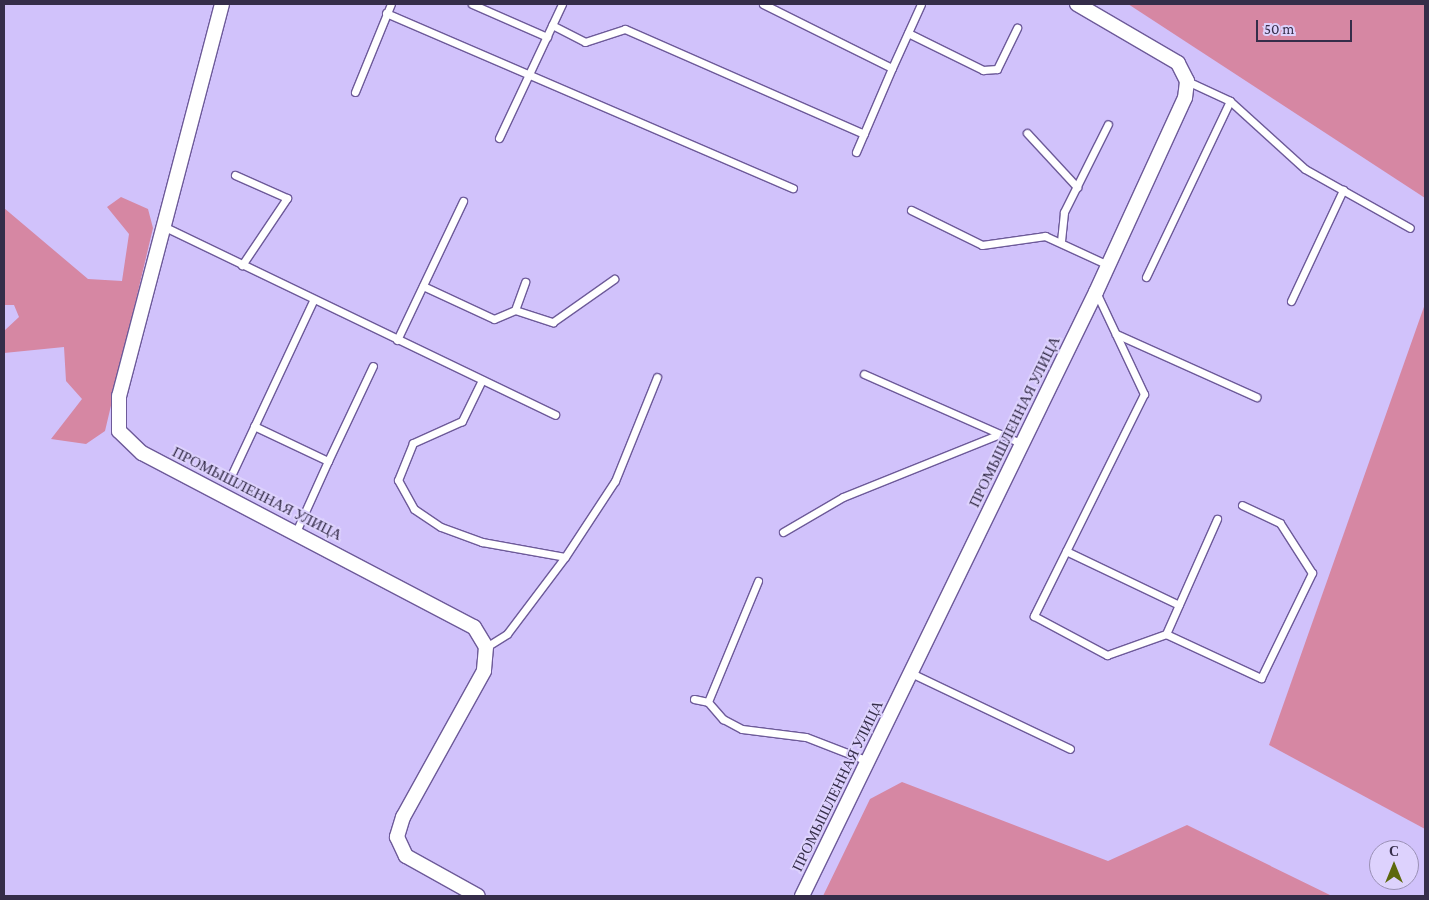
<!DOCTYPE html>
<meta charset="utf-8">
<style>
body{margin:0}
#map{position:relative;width:1429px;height:900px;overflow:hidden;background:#d1c2fb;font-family:"Crimson Pro",serif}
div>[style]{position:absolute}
.green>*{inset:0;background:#d687a3}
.roads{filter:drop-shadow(1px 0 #6d5a99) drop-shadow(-1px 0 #6d5a99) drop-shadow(0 1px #6d5a99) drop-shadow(0 -1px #6d5a99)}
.lane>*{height:7px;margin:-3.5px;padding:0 3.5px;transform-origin:3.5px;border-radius:3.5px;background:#fff}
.street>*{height:14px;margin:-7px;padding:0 7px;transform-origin:7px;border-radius:7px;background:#fff}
span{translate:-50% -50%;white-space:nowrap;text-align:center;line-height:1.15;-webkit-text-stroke:4px #ddd2fd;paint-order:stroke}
.street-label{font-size:15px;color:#352d49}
.frame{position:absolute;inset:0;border:5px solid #352d49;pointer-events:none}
.north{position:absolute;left:1369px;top:840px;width:50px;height:50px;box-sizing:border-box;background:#ddd2fd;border:1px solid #9a90b5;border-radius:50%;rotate:0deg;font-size:14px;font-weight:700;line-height:20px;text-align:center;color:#352d49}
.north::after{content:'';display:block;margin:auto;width:18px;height:22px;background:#5d680d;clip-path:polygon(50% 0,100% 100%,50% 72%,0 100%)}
.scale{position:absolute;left:1256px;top:20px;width:96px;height:22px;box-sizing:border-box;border:2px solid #352d49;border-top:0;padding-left:6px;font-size:15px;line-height:18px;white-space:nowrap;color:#352d49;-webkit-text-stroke:4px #ddd2fd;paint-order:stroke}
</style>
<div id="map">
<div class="green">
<div style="clip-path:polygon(1128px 4px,1425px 4px,1425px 198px)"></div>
<div style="clip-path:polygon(121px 197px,148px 209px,153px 228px,105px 431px,86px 444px,51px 439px,82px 399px,66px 381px,64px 347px,4px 353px,4px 331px,19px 317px,14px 305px,4px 305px,4px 208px,88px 279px,122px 281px,129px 234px,107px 207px)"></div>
<div style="clip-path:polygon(1425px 304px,1425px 829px,1269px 745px)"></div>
<div style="clip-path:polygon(902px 782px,1108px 861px,1187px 825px,1332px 896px,823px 896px,870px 799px)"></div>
</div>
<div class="roads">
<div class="lane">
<div style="left:472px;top:4px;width:82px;rotate:23.7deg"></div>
<div style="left:763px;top:4px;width:144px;rotate:26.4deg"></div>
<div style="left:892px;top:68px;width:70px;rotate:-65.6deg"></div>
<div style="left:386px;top:13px;width:443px;rotate:23.3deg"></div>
<div style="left:552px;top:25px;width:37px;rotate:27deg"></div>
<div style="left:585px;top:42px;width:42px;rotate:-18deg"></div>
<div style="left:625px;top:29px;width:261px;rotate:23.7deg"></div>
<div style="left:908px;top:33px;width:84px;rotate:26.3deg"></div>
<div style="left:983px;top:70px;width:14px;rotate:-4deg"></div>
<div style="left:997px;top:69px;width:46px;rotate:-64deg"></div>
<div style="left:1187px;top:81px;width:47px;rotate:24.9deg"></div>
<div style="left:1230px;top:101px;width:101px;rotate:42.2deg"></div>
<div style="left:1305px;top:169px;width:120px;rotate:29.3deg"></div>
<div style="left:355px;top:92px;width:95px;rotate:-67.8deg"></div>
<div style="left:1027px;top:133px;width:74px;rotate:47.2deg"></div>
<div style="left:499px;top:138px;width:148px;rotate:-64.8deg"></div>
<div style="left:856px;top:152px;width:91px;rotate:-66.8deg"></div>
<div style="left:235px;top:175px;width:57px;rotate:23.9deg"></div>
<div style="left:287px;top:198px;width:81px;rotate:123.9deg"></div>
<div style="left:911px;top:210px;width:79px;rotate:26.2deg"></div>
<div style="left:982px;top:245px;width:64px;rotate:-8.1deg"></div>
<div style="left:1045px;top:236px;width:69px;rotate:24.7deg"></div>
<div style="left:165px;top:227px;width:433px;rotate:25.7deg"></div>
<div style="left:1061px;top:241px;width:29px;rotate:-84deg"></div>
<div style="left:1064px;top:212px;width:98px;rotate:-63.4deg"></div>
<div style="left:1146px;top:277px;width:195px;rotate:-64.5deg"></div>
<div style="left:423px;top:286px;width:78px;rotate:24.9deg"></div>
<div style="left:494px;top:319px;width:23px;rotate:-23deg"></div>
<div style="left:515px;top:310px;width:40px;rotate:18deg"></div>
<div style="left:553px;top:322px;width:75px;rotate:-35.2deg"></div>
<div style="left:1096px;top:292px;width:113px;rotate:64.8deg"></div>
<div style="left:1144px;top:394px;width:248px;rotate:116.4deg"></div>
<div style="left:1034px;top:616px;width:83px;rotate:28.1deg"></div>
<div style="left:1107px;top:655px;width:63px;rotate:-19.6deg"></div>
<div style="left:1166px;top:634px;width:105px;rotate:24.9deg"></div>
<div style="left:1261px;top:678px;width:117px;rotate:-64.1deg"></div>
<div style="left:1312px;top:573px;width:59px;rotate:-122.6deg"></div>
<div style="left:1280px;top:523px;width:42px;rotate:-154.7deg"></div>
<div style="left:1291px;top:301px;width:123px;rotate:-64.9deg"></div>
<div style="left:515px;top:310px;width:30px;rotate:-70deg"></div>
<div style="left:1116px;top:334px;width:154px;rotate:24.2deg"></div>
<div style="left:397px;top:340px;width:154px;rotate:-64.6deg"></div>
<div style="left:864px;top:374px;width:174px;rotate:23.8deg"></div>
<div style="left:482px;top:380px;width:46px;rotate:116deg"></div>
<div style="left:462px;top:421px;width:54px;rotate:155.8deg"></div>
<div style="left:413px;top:443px;width:40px;rotate:112deg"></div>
<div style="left:398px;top:480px;width:33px;rotate:61deg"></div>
<div style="left:414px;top:509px;width:32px;rotate:34deg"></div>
<div style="left:441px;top:527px;width:44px;rotate:20.1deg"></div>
<div style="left:482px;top:542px;width:84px;rotate:10.2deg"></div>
<div style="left:565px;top:557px;width:96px;rotate:127deg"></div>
<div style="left:507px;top:634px;width:25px;rotate:148deg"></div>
<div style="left:254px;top:426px;width:82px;rotate:25.3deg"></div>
<div style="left:328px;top:461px;width:78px;rotate:114.3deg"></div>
<div style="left:328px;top:461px;width:105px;rotate:-64.7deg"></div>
<div style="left:230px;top:478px;width:195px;rotate:-64.9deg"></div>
<div style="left:783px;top:532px;width:69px;rotate:-30.3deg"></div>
<div style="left:843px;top:497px;width:169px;rotate:-21.9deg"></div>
<div style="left:1066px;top:551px;width:125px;rotate:25.5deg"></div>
<div style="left:565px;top:557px;width:91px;rotate:-56.7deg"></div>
<div style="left:615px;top:481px;width:112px;rotate:-68deg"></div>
<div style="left:758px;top:581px;width:131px;rotate:112.5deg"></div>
<div style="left:708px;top:702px;width:23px;rotate:49deg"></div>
<div style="left:723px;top:719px;width:21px;rotate:28deg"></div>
<div style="left:742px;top:729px;width:64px;rotate:7.1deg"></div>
<div style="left:806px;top:737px;width:66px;rotate:21.2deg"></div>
<div style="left:1166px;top:634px;width:126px;rotate:-66.1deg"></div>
<div style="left:911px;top:673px;width:176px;rotate:25.5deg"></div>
<div style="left:694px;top:699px;width:14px;rotate:12deg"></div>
</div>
<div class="street">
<div style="left:222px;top:4px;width:405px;rotate:104.7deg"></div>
<div style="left:119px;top:396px;width:35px;rotate:90deg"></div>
<div style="left:119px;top:431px;width:32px;rotate:44deg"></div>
<div style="left:142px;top:453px;width:375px;rotate:27.7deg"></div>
<div style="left:474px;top:627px;width:23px;rotate:59deg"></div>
<div style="left:486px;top:647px;width:24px;rotate:95deg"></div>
<div style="left:484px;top:671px;width:167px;rotate:119deg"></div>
<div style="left:403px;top:817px;width:21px;rotate:107deg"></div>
<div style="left:397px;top:837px;width:21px;rotate:65deg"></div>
<div style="left:406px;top:856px;width:82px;rotate:29.1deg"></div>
<div style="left:802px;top:896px;width:672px;rotate:-64.05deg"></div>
<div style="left:1096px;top:292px;width:213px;rotate:-65.4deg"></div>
<div style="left:1185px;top:98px;width:17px;rotate:-83deg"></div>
<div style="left:1187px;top:81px;width:20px;rotate:-117deg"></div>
<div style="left:1178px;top:63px;width:117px;rotate:-149.7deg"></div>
</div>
</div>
<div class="street-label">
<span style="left:1015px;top:422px;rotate:-64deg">ПРОМЫШЛЕННАЯ УЛИЦА</span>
<span style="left:257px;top:494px;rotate:27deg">ПРОМЫШЛЕННАЯ УЛИЦА</span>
<span style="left:838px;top:786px;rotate:-64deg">ПРОМЫШЛЕННАЯ УЛИЦА</span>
</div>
<div class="frame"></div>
<div class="north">С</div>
<div class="scale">50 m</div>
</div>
